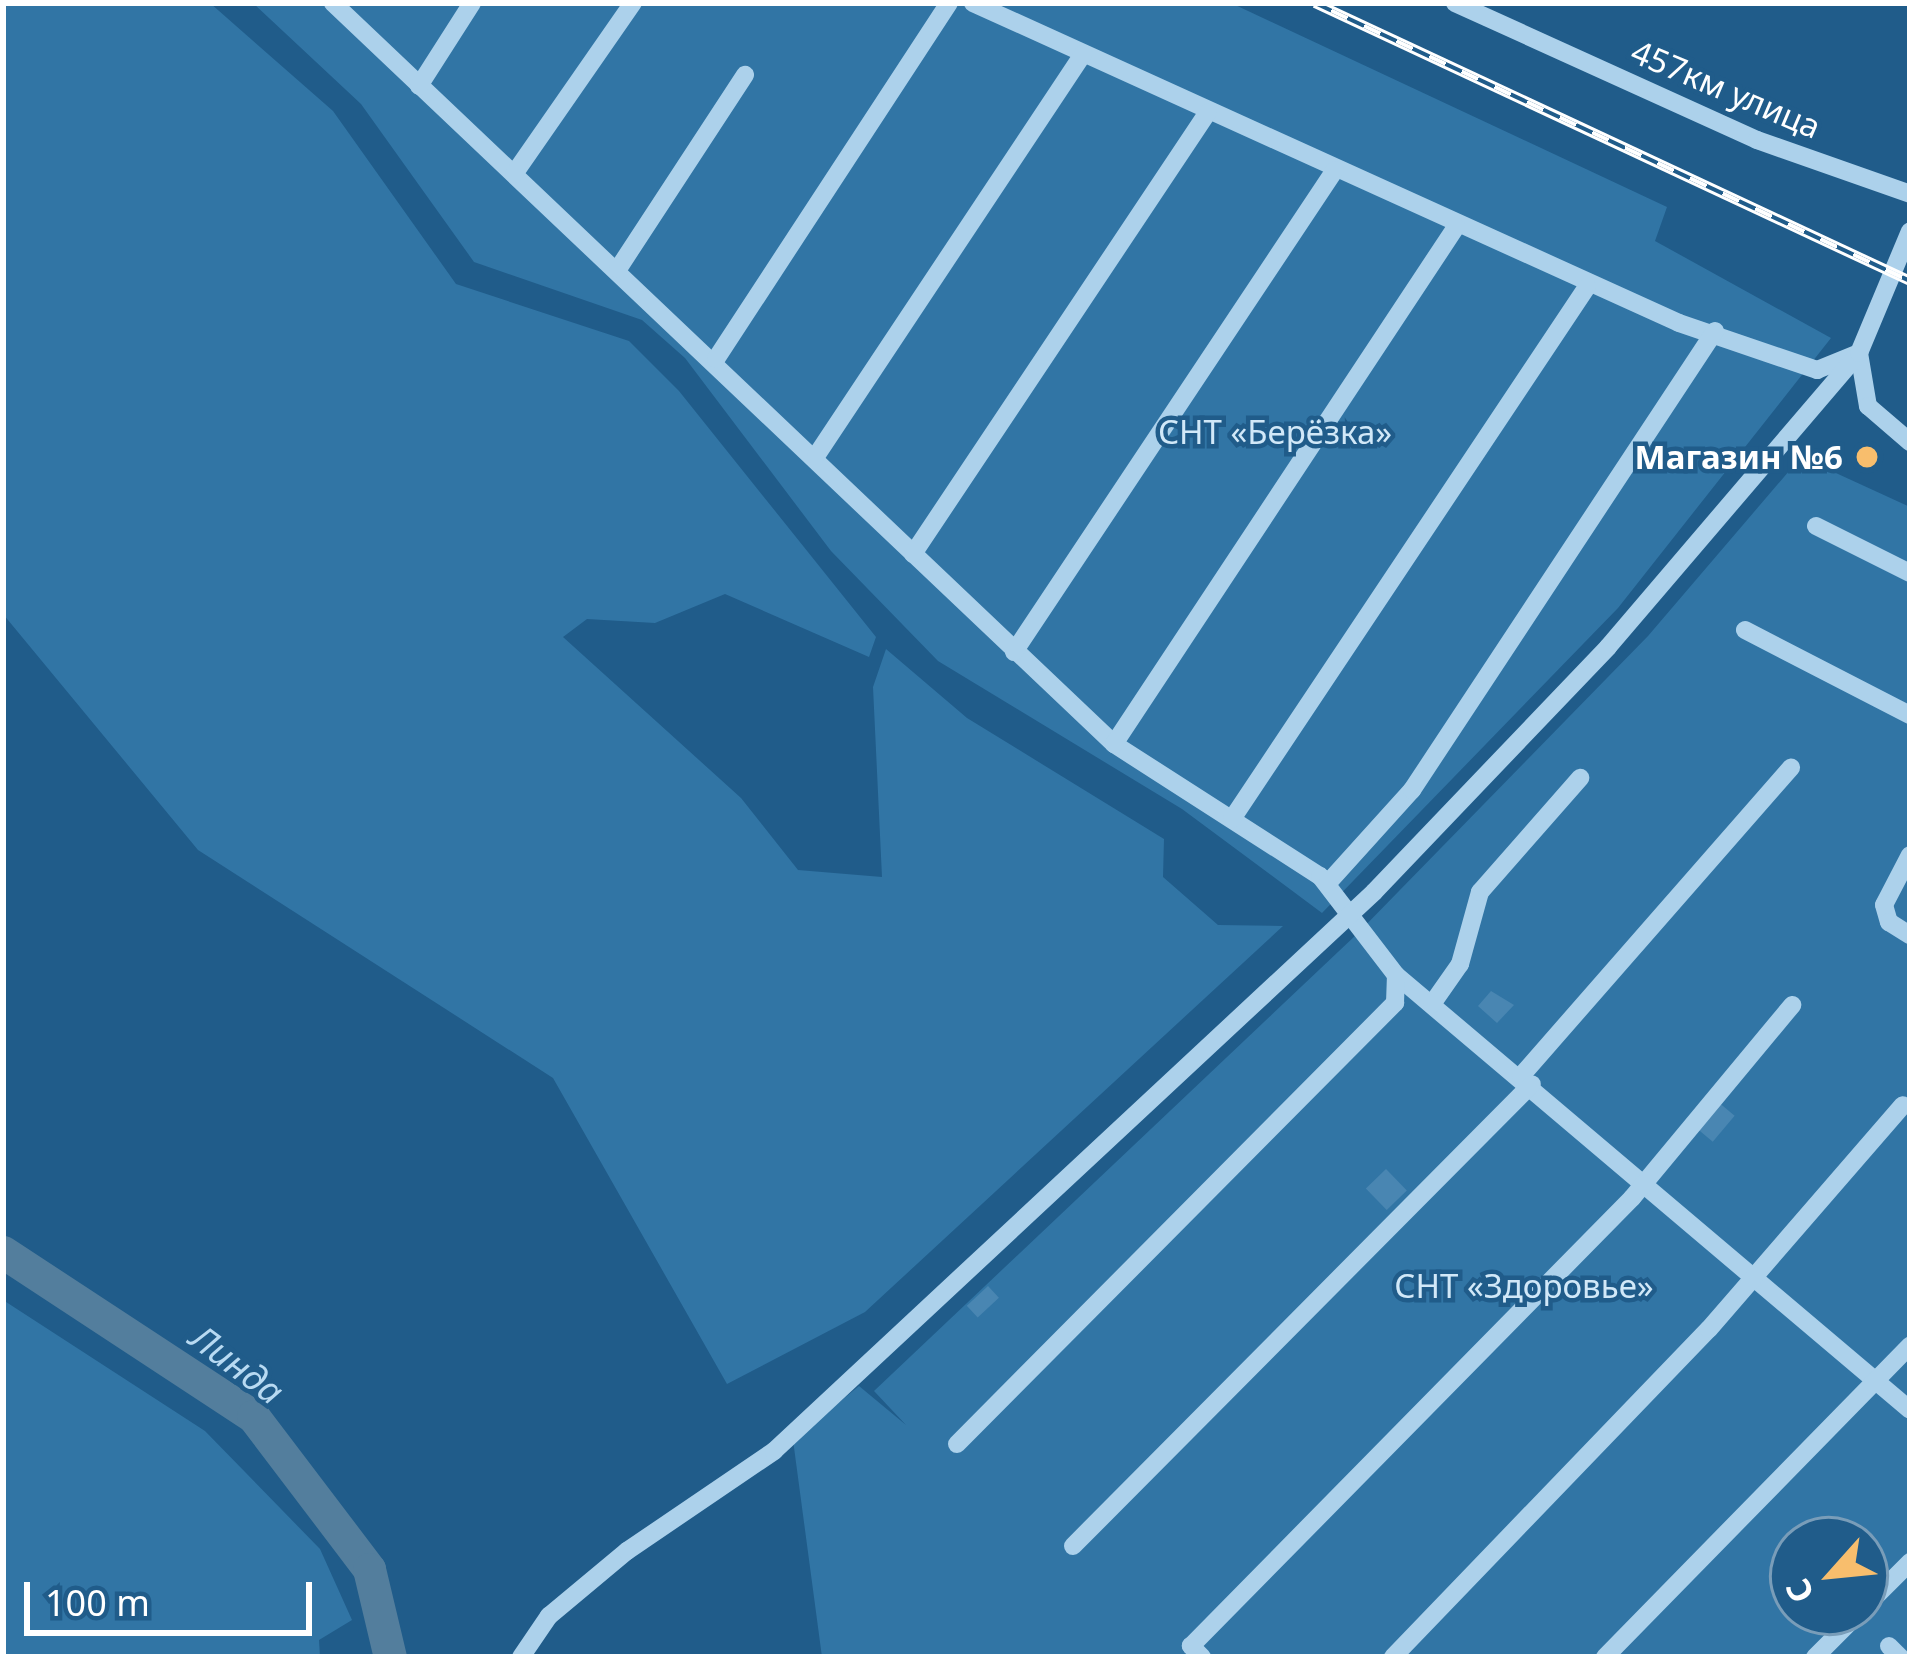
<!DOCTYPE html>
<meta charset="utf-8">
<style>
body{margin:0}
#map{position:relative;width:1913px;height:1660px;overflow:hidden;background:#205c8a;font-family:"Noto Sans",sans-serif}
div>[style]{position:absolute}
.green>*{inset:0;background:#3175a5}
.river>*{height:33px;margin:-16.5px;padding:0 16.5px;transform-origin:16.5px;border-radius:16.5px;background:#537e9d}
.building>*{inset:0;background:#4986b2;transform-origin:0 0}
.minor>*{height:18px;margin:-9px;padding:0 9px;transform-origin:9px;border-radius:9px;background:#acd1eb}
.rail>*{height:10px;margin-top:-5px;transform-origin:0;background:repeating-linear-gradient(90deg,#205c8a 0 18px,#fff 0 36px);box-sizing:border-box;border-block:3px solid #fff}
.dots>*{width:33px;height:33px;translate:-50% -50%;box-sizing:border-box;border:6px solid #205c8a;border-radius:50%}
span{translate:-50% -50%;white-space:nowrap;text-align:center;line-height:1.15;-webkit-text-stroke:9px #205c8a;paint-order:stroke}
.street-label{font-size:33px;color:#fff}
.park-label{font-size:33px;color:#d1e8f8}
.poi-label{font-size:33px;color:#fff;font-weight:700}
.right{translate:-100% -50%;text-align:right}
.water-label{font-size:36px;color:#b8daf2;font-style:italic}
.frame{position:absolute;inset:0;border:6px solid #fff;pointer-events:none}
.north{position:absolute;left:1769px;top:1516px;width:120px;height:120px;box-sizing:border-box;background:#205c8a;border:3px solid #799db9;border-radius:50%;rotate:243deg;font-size:33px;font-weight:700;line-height:48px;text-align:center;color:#fff}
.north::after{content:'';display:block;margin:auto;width:42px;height:54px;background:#f8be6d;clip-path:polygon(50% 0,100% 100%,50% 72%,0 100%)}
.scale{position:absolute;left:24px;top:1582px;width:288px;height:54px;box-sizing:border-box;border:6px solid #fff;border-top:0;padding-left:15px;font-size:36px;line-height:42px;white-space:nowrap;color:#fff;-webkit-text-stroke:9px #205c8a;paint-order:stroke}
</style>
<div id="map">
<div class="green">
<div style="clip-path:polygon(3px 3px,210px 3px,333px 111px,456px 284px,629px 341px,679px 391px,876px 637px,869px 657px,725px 594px,655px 623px,587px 619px,563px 637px,741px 798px,798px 870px,882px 877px,873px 687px,886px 649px,967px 718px,1164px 839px,1163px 877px,1218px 925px,1283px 926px,865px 1312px,727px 1384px,553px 1078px,198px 850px,3px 614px)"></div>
<div style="clip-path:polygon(253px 3px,1231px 3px,1667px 207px,1655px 241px,1831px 338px,1618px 608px,1322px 913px,1182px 809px,938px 661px,831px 551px,685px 358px,642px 320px,474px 262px,361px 104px)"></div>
<div style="clip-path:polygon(evenodd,1801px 457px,1910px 507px,1910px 1657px,822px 1657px,793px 1440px,859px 1386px,906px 1425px,874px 1391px,1357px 934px,1648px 636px,1801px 457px,1793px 1540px,1865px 1540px,1865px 1612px,1793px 1612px,1793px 1540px)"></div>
<div style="clip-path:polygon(3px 1300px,205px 1431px,320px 1549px,352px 1620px,319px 1640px,320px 1657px,3px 1657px)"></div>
</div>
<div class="river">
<div style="left:3px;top:1252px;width:299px;rotate:33.3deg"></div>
<div style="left:253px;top:1416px;width:192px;rotate:52.8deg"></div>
<div style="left:369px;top:1569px;width:90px;rotate:76.6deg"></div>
</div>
<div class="building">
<div style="clip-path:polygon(1491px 991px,1514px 1005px,1497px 1023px,1478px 1006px)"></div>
<div style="left:1717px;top:1101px;width:23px;height:34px;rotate:40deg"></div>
<div style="left:1386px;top:1169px;width:30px;height:28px;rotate:46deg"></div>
<div style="left:988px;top:1286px;width:16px;height:29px;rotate:47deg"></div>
</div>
<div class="minor">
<div style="left:333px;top:3px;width:1077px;rotate:43.49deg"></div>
<div style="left:1114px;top:744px;width:245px;rotate:32.7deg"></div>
<div style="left:1320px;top:876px;width:125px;rotate:52.5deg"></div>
<div style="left:1396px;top:975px;width:673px;rotate:40.24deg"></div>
<div style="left:973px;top:3px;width:775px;rotate:24.38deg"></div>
<div style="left:1679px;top:323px;width:146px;rotate:18.8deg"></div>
<div style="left:1817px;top:370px;width:45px;rotate:-22deg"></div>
<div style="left:1859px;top:353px;width:54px;rotate:80.4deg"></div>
<div style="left:1868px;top:406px;width:55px;rotate:40.6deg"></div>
<div style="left:1455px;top:3px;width:332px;rotate:24.4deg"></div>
<div style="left:1757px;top:140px;width:162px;rotate:19.4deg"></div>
<div style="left:419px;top:86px;width:98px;rotate:-57.4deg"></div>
<div style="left:514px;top:174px;width:208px;rotate:-55.2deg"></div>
<div style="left:618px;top:269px;width:232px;rotate:-56.8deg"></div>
<div style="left:716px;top:359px;width:425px;rotate:-56.8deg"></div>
<div style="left:816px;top:456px;width:483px;rotate:-56.4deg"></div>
<div style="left:1816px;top:526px;width:105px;rotate:26.6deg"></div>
<div style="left:913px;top:554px;width:531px;rotate:-56.28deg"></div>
<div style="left:1745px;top:630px;width:186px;rotate:27.3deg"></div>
<div style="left:1014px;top:652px;width:579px;rotate:-56.34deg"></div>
<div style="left:1114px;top:744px;width:620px;rotate:-56.52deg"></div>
<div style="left:1232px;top:819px;width:640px;rotate:-56.29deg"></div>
<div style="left:1910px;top:855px;width:56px;rotate:117.5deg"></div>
<div style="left:1884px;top:905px;width:18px;rotate:74deg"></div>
<div style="left:1889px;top:922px;width:25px;rotate:32deg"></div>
<div style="left:1327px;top:884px;width:127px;rotate:-47.9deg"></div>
<div style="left:1412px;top:790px;width:550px;rotate:-56.57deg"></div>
<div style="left:1432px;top:1004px;width:49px;rotate:-55deg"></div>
<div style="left:1460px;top:964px;width:75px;rotate:-74.5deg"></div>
<div style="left:1480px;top:892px;width:152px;rotate:-48.7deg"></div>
<div style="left:1521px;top:1076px;width:410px;rotate:-48.8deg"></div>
<div style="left:957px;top:1444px;width:622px;rotate:-45.2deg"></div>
<div style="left:1395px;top:1003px;width:28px;rotate:-88deg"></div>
<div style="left:1073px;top:1546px;width:651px;rotate:-45.19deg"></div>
<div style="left:1865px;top:1607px;width:64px;rotate:-45deg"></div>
<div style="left:1889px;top:1646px;width:16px;rotate:45deg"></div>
<div style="left:521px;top:1657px;width:50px;rotate:-55.7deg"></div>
<div style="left:549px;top:1616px;width:102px;rotate:-39.8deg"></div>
<div style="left:627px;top:1551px;width:178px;rotate:-34.2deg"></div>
<div style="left:774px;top:1451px;width:820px;rotate:-42.97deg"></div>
<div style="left:1374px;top:892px;width:339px;rotate:-46.3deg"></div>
<div style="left:1608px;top:647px;width:387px;rotate:-49.5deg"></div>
<div style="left:1859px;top:353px;width:132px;rotate:-67.3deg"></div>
<div style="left:1202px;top:1657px;width:16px;rotate:-135deg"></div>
<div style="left:1191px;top:1646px;width:629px;rotate:-45.45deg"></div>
<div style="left:1632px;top:1198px;width:251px;rotate:-50.3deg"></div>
<div style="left:1393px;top:1657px;width:455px;rotate:-46.1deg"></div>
<div style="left:1709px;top:1329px;width:296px;rotate:-49.1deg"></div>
<div style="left:1605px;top:1657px;width:436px;rotate:-45.6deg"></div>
<div style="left:1815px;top:1657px;width:64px;rotate:-45deg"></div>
</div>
<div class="rail">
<div style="left:1315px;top:3px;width:657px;rotate:25.04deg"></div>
</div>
<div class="dots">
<div style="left:1867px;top:457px;background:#f8be6d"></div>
</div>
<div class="street-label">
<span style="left:1726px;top:89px;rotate:23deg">457км улица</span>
</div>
<div class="park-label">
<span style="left:1275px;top:432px">СНТ «Берёзка»</span>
<span style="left:1524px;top:1286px">СНТ «Здоровье»</span>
</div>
<div class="poi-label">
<span class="right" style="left:1843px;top:457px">Магазин №6</span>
</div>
<div class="water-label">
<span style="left:237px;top:1364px;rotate:37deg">Линда</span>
</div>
<div class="frame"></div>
<div class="north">С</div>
<div class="scale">100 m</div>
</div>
